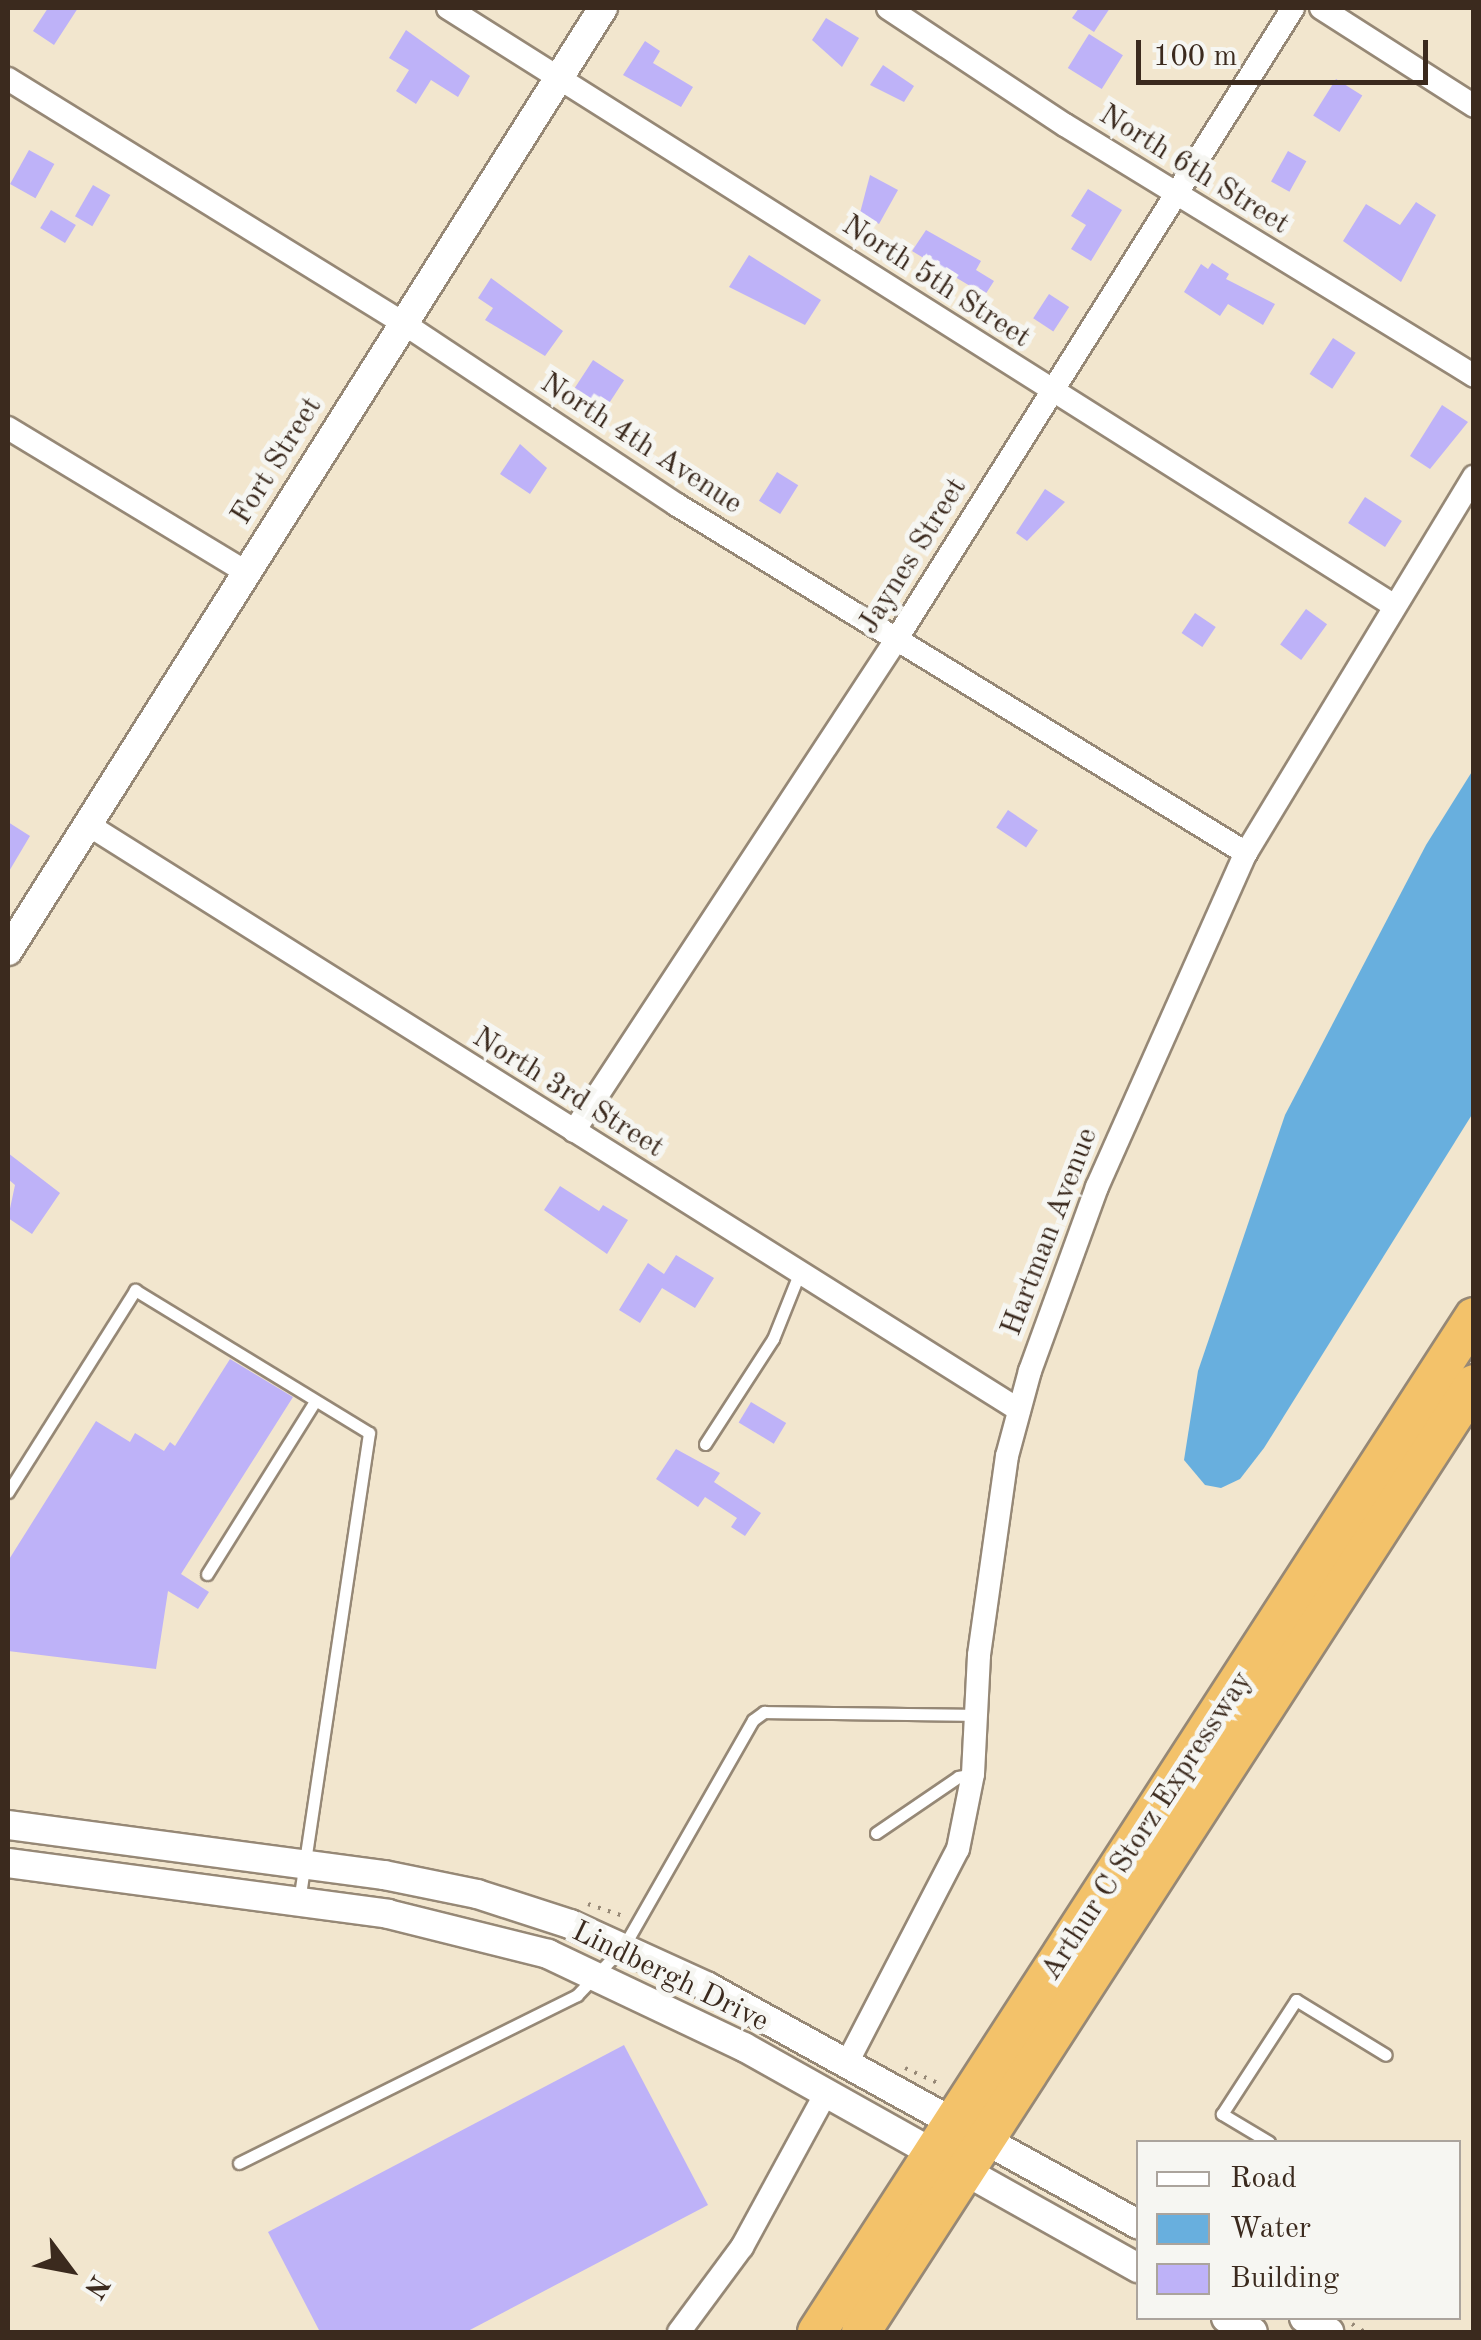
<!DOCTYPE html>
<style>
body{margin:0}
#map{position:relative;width:1481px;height:2340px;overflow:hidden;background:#f2e6ce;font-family:"Old Standard TT",serif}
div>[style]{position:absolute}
.water>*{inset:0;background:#68afde}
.building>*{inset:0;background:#beb2f8;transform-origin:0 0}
.path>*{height:4px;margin-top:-2px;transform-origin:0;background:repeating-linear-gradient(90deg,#968876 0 2.5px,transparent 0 10.5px)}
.roads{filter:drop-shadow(2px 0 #968876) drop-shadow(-2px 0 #968876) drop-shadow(0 2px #968876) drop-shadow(0 -2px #968876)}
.service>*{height:11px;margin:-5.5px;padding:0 5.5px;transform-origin:5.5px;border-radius:5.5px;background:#fff}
.minor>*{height:22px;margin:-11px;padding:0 11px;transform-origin:11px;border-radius:11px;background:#fff}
.tertiary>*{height:28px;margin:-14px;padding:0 14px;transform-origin:14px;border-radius:14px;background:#fff}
.trunk>*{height:38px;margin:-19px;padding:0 19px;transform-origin:19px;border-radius:19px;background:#f3c26a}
span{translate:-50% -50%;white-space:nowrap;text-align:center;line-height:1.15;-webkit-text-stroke:10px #f6f6f2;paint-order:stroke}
.street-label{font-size:30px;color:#3b2a1e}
.frame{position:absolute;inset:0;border:10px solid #3b2a1e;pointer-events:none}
.legend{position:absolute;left:1136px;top:2140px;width:325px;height:180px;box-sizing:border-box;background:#f6f6f2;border:2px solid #aba49d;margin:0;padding:12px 18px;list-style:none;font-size:30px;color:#3b2a1e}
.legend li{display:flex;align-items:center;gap:20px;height:50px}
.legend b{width:50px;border:2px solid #aba49d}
.north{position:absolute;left:20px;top:2220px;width:100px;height:100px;-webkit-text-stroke:8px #f6f6f2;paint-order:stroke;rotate:122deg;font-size:28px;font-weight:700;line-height:40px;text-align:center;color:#3b2a1e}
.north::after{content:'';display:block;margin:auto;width:35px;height:45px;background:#3b2a1e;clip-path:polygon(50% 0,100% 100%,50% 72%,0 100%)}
.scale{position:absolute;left:1136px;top:40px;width:292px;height:45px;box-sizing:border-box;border:5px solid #3b2a1e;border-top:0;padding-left:12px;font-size:30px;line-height:35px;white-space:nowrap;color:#3b2a1e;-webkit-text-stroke:8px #f6f6f2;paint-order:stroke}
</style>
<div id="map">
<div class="water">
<div style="clip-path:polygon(1473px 770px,1473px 1113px,1264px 1448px,1240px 1479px,1221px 1488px,1205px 1485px,1184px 1460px,1198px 1371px,1285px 1115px,1426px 845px)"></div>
</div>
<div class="building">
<div style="clip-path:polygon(48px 8px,78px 8px,54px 45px,33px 31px)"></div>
<div style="clip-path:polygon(1079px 8px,1110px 8px,1094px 32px,1072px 18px)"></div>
<div style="clip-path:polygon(826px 18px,859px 38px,842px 67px,812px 40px)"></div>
<div style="clip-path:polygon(406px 30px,470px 76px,458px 97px,431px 80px,416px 104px,396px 91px,409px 70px,389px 58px)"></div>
<div style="left:1089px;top:34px;width:40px;height:40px;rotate:32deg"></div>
<div style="clip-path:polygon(645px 41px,660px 51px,653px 63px,693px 87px,681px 107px,623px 75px)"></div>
<div style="clip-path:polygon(883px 65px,914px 86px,904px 102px,870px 85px)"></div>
<div style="left:1336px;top:79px;width:31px;height:43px;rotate:32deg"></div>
<div style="left:29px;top:150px;width:29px;height:39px;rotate:29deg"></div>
<div style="left:1288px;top:151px;width:21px;height:35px;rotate:29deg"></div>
<div style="clip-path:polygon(870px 175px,898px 190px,879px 224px,860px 213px)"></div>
<div style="left:93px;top:185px;width:20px;height:36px;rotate:30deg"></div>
<div style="clip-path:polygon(1088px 189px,1122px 210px,1091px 261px,1071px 249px,1086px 225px,1071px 216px)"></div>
<div style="clip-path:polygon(1416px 202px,1436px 215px,1401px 282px,1343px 241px,1366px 204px,1400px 225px)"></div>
<div style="left:51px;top:210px;width:29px;height:21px;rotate:31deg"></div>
<div style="clip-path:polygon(926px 230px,981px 261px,976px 270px,994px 281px,985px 295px,912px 251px)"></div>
<div style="clip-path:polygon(749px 255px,821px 300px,805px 325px,729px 287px)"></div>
<div style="clip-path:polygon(1212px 263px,1229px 274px,1226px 279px,1275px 304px,1263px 325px,1228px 304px,1220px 316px,1184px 292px,1201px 264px,1208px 269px)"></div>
<div style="clip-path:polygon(491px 278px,563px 331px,545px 356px,485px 320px,493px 308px,478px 298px)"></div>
<div style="left:1049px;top:294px;width:24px;height:29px;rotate:33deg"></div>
<div style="left:1333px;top:338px;width:27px;height:43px;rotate:33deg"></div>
<div style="left:593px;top:360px;width:37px;height:38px;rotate:33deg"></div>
<div style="clip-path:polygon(1442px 405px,1468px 422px,1430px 469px,1410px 456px)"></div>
<div style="clip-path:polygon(520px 444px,547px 468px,530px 494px,500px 474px)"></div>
<div style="left:777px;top:472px;width:25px;height:34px;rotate:32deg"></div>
<div style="clip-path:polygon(1045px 489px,1065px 502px,1027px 541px,1016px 533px)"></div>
<div style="left:1365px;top:497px;width:44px;height:31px;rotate:33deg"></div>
<div style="left:1306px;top:609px;width:26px;height:44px;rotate:36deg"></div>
<div style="left:1195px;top:613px;width:25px;height:24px;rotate:34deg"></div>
<div style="left:1008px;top:810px;width:36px;height:21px;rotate:34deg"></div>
<div style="clip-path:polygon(8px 822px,30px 836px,8px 873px)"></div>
<div style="clip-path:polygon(8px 1153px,60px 1193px,32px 1234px,8px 1218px,15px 1185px,8px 1179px)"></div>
<div style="clip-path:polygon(560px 1186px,599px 1211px,603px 1205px,628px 1220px,607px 1254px,544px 1210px)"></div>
<div style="clip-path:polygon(676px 1255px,714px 1278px,695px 1308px,662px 1288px,640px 1323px,619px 1310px,648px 1263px,664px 1274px)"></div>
<div style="clip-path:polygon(230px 1359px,293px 1397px,181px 1574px,209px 1592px,198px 1609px,168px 1591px,156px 1669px,8px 1651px,8px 1561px,96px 1421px,130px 1442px,135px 1433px,164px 1451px,170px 1442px,175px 1446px)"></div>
<div style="left:751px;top:1402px;width:41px;height:24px;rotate:31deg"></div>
<div style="clip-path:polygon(676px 1449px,720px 1473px,714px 1482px,761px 1513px,745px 1536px,731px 1527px,737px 1518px,705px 1497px,698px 1507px,656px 1479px)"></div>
<div style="clip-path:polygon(624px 2045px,708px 2205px,466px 2332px,320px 2332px,268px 2232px)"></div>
</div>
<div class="path">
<div style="left:588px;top:1904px;width:40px;rotate:18.9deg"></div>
<div style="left:905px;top:2068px;width:41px;rotate:24.7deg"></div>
<div style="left:1352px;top:2324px;width:15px;rotate:32deg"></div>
</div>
<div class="roads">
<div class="service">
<div style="left:705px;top:1444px;width:125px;rotate:-57.1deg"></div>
<div style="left:773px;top:1339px;width:70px;rotate:-68.2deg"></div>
<div style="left:8px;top:1492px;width:239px;rotate:-57.8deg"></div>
<div style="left:135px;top:1290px;width:274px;rotate:31.4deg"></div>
<div style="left:369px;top:1433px;width:474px;rotate:98.5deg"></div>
<div style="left:207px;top:1574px;width:204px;rotate:-58deg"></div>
<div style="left:876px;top:1833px;width:99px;rotate:-34.3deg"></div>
<div style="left:958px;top:1777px;width:15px;rotate:-11deg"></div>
<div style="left:1269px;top:2142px;width:55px;rotate:-149.2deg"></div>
<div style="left:1222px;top:2114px;width:136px;rotate:-57deg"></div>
<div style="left:1296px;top:2000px;width:105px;rotate:31.4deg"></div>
<div style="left:239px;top:2163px;width:377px;rotate:-26.4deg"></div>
<div style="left:577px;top:1995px;width:68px;rotate:-46.2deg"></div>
<div style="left:624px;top:1946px;width:260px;rotate:-60.3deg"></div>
<div style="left:753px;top:1720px;width:14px;rotate:-36deg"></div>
<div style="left:764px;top:1712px;width:212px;rotate:0.8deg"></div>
</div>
<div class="minor">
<div style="left:448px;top:8px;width:1118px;rotate:32.28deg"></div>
<div style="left:888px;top:8px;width:212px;rotate:33.5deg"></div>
<div style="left:1065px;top:125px;width:480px;rotate:31.5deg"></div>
<div style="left:1321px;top:8px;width:182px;rotate:32.6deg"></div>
<div style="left:8px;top:79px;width:464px;rotate:31.7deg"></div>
<div style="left:403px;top:323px;width:329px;rotate:33.6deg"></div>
<div style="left:677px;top:505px;width:667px;rotate:31.45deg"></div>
<div style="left:8px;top:428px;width:278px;rotate:31.2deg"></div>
<div style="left:87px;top:824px;width:1101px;rotate:32.16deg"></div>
<div style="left:574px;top:1131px;width:587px;rotate:-56.74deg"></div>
<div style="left:896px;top:640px;width:746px;rotate:-57.86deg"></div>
<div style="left:847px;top:2063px;width:241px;rotate:-62.6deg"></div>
<div style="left:958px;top:1849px;width:76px;rotate:-78.7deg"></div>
<div style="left:973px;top:1774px;width:119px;rotate:-87.1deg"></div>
<div style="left:979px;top:1655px;width:201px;rotate:-82deg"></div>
<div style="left:1007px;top:1456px;width:88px;rotate:-74.9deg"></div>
<div style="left:1030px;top:1371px;width:196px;rotate:-70deg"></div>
<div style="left:1097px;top:1187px;width:366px;rotate:-66deg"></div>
<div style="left:1246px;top:853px;width:440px;rotate:-58.8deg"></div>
<div style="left:679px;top:2332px;width:106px;rotate:-53.5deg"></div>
<div style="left:742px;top:2247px;width:175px;rotate:-61.4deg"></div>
</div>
<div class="tertiary">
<div style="left:8px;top:951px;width:1115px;rotate:-57.75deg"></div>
<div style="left:8px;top:1825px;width:379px;rotate:7.6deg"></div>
<div style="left:384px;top:1875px;width:95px;rotate:11.5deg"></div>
<div style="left:477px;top:1894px;width:98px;rotate:17.9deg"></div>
<div style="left:570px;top:1924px;width:152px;rotate:24.5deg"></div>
<div style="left:708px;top:1987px;width:491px;rotate:28.9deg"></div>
<div style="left:8px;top:1863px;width:383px;rotate:7.6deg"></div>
<div style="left:388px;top:1914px;width:165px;rotate:14deg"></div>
<div style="left:548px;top:1954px;width:217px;rotate:25.4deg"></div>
<div style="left:744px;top:2047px;width:452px;rotate:29.3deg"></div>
<div style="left:1226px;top:2318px;width:30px;rotate:27deg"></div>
<div style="left:1304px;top:2318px;width:29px;rotate:29deg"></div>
</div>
<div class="trunk">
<div style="left:817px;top:2332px;width:1209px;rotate:-57.09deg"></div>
<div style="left:861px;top:2332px;width:1129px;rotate:-57.11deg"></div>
</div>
</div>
<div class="street-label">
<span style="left:1194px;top:170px;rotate:32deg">North 6th Street</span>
<span style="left:936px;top:282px;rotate:33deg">North 5th Street</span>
<span style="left:641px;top:444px;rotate:33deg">North 4th Avenue</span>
<span style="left:277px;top:461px;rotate:-58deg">Fort Street</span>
<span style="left:913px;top:556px;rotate:-58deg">Jaynes Street</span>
<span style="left:568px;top:1093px;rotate:32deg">North 3rd Street</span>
<span style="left:1050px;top:1232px;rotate:-69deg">Hartman Avenue</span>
<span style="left:1147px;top:1826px;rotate:-57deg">Arthur C Storz Expressway</span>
<span style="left:670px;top:1977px;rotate:26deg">Lindbergh Drive</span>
</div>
<div class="frame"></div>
<ul class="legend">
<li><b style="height:12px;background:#fff"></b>Road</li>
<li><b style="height:28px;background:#68afde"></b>Water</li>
<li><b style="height:28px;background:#beb2f8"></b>Building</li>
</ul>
<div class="north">N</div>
<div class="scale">100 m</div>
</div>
